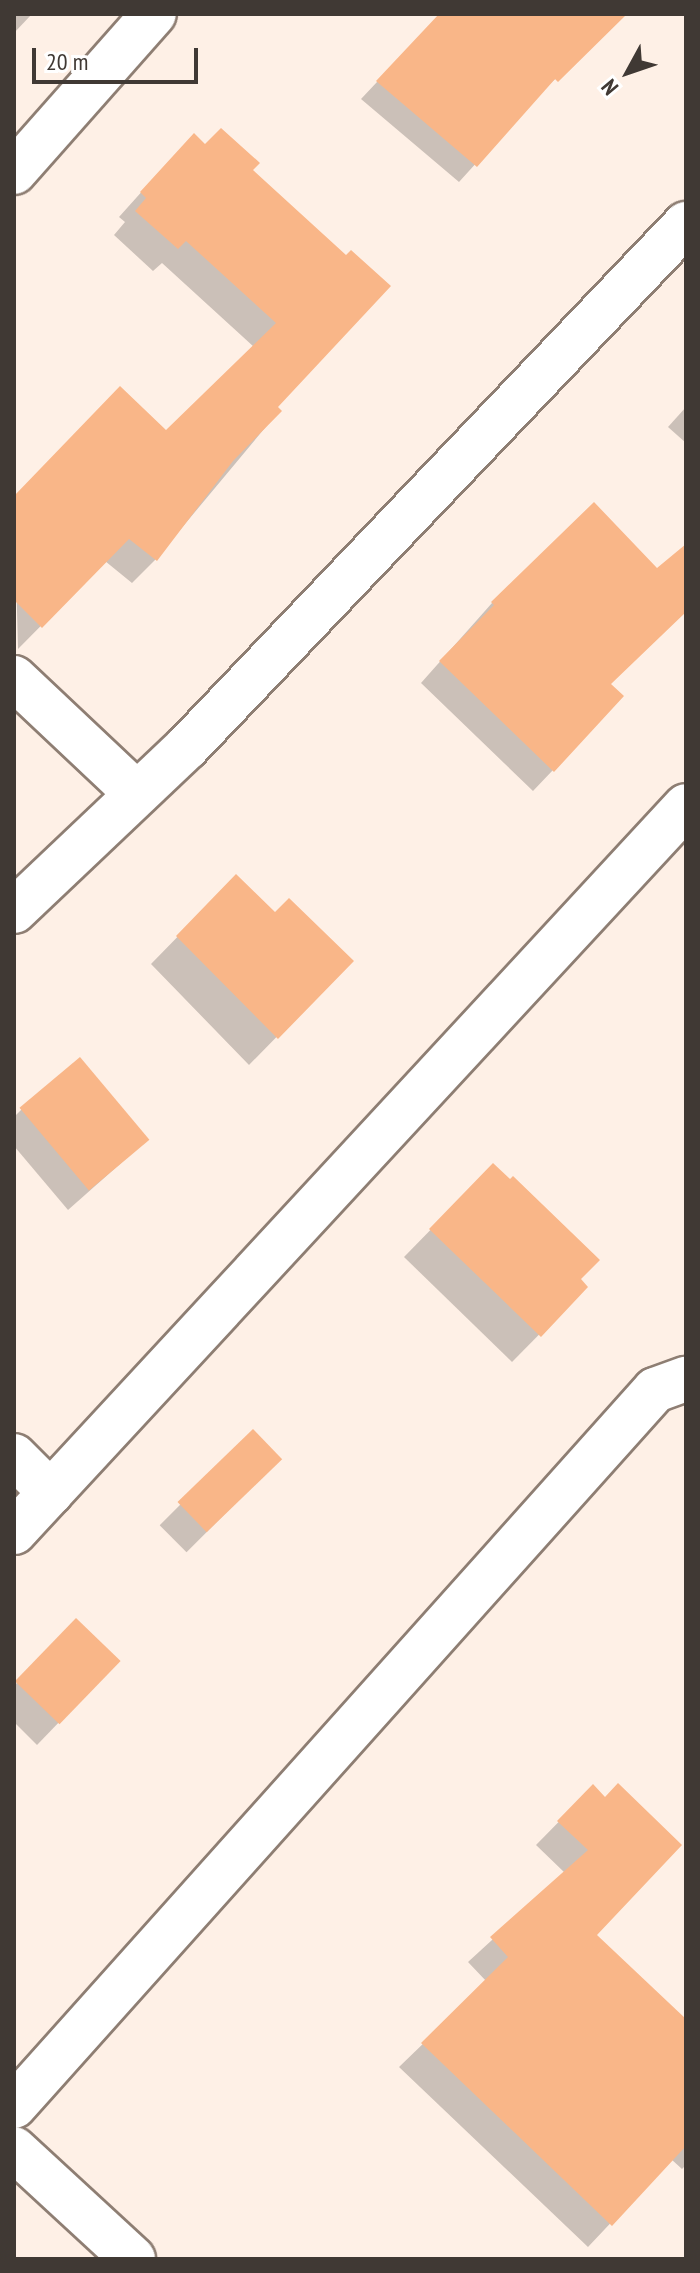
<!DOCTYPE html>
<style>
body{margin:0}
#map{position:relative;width:700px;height:2273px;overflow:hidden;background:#fef0e6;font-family:"PT Sans Narrow",sans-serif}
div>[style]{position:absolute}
.shadow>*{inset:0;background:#0003;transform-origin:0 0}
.building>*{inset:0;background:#f9b688;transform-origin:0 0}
.roads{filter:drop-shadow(2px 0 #8e7e73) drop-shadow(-2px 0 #8e7e73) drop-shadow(0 2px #8e7e73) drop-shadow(0 -2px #8e7e73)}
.minor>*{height:44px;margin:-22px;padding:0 22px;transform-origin:22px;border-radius:22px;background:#fff}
span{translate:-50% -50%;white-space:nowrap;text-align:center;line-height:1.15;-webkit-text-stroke:6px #fff;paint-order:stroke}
.frame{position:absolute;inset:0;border:16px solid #403934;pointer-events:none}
.north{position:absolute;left:588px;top:32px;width:80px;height:80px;-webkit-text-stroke:6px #fff;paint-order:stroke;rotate:230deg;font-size:22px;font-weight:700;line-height:32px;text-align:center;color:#403934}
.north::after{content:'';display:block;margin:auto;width:28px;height:36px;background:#403934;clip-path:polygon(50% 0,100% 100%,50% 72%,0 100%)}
.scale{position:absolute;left:32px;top:48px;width:166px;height:36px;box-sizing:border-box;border:4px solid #403934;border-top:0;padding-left:10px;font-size:24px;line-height:28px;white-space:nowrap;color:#403934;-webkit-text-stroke:6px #fff;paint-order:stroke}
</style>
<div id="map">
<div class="shadow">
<div style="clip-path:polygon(14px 14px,32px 14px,14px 33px)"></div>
<div style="clip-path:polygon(477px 14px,608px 14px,616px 22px,538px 95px,459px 182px,361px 99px,393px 65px)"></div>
<div style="clip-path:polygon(205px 147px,250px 170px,346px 258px,276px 407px,279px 411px,155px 560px,132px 583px,105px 561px,18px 649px,14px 497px,166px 433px,254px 347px,162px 263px,153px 271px,114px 235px,125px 222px,119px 217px,171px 159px)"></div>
<div style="clip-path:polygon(686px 407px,686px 443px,668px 427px)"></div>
<div style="clip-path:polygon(686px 546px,686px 611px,608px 684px,553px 770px,533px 791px,421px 683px,492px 603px,657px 571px)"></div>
<div style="clip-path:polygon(236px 877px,275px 915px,351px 961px,249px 1065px,151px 964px)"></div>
<div style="clip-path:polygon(22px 1109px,147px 1140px,68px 1210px,14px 1146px,14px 1117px)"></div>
<div style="clip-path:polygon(493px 1166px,586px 1287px,512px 1362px,404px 1257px)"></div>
<div style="left:253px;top:1432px;width:38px;height:132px;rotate:45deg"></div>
<div style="clip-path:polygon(56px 1642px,118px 1661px,37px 1745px,14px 1722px,14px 1686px)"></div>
<div style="clip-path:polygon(593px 1787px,595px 1936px,686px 2021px,686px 2165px,682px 2169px,671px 2159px,588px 2247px,399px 2067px,487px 1982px,468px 1962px,565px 1873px,536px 1845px)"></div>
</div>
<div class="building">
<div style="clip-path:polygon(439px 14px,627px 14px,558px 82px,555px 79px,477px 167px,376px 81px)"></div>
<div style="clip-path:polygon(221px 128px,260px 163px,253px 170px,346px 255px,351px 250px,391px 286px,278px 407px,282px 411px,233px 461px,157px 561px,129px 539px,42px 628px,14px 600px,14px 496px,120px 386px,166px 430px,276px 323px,186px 241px,178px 249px,135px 211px,146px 198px,140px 192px,194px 133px,205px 144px)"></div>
<div style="clip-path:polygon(594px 502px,657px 568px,686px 544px,686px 612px,611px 684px,624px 696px,554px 772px,439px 661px,494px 605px,491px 602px)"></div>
<div style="clip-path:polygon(236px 874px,275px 912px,289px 898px,354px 961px,278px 1039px,176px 936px)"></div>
<div style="left:80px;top:1057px;width:108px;height:79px;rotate:50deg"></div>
<div style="clip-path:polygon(493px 1163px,510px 1179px,513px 1176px,600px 1260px,581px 1279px,588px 1287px,541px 1337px,429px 1229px)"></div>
<div style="left:253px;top:1429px;width:42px;height:105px;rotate:46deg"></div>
<div style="left:76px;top:1618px;width:62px;height:88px;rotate:44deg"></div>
<div style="clip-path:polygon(618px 1783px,682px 1845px,597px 1935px,686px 2019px,686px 2146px,612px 2226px,421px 2043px,508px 1957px,490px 1937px,588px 1850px,557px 1821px,593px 1784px,605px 1797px)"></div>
</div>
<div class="roads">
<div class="minor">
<div style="left:14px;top:172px;width:211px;rotate:-48.5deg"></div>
<div style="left:14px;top:678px;width:168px;rotate:43.3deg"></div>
<div style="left:14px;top:911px;width:238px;rotate:-43.5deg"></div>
<div style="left:187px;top:747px;width:723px;rotate:-46.35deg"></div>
<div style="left:14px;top:1456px;width:52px;rotate:45deg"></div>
<div style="left:14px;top:1532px;width:989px;rotate:-47.21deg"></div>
<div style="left:14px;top:2106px;width:961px;rotate:-48.16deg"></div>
<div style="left:655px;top:1390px;width:33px;rotate:-20deg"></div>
<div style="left:14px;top:2149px;width:162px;rotate:42.7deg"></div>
</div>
</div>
<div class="frame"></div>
<div class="north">N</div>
<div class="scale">20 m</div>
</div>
